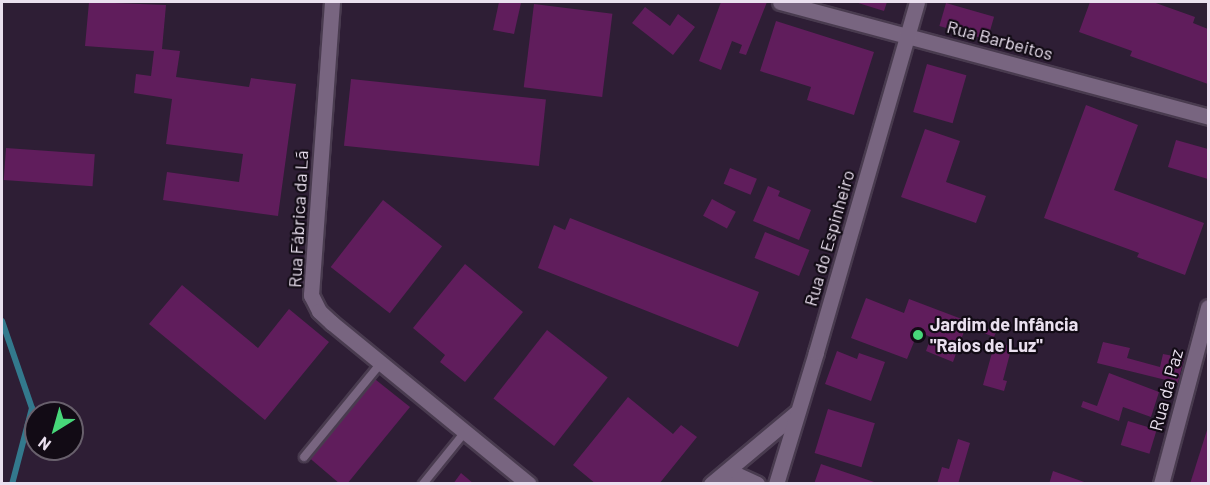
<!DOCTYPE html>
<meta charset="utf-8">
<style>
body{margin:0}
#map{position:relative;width:1210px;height:485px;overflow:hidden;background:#2e1e35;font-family:Barlow,sans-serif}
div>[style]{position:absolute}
.stream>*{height:6px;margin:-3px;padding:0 3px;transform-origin:3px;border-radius:3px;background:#33798d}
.building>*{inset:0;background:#601d5c;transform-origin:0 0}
.roads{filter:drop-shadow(2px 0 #493b4f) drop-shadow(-2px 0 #493b4f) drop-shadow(0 2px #493b4f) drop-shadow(0 -2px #493b4f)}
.lane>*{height:8px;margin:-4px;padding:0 4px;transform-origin:4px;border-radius:4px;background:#786580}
.street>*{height:15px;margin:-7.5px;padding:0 7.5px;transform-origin:7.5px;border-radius:7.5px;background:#786580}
.dots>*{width:16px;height:16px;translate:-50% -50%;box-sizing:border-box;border:3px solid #120b15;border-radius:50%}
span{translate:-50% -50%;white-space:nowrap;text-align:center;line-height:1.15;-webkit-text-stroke:4.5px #120b15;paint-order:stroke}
.street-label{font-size:18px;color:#eae0ef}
.poi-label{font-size:18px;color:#eae0ef;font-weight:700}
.left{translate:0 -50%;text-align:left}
.frame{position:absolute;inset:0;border:3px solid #eae0ef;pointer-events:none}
.north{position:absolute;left:24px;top:401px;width:60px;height:60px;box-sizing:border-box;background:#120b15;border:2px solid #68606c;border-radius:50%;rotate:217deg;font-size:16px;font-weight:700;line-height:24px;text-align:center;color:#eae0ef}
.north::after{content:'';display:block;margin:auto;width:21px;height:27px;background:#47d779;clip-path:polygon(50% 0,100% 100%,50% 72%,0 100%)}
</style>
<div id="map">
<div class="stream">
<div style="left:2px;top:321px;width:92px;rotate:71deg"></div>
<div style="left:32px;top:408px;width:79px;rotate:104.7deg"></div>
</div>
<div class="building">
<div style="clip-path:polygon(89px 2px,166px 5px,162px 49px,180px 51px,176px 77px,249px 87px,251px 78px,296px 84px,278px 216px,163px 200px,167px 172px,239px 182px,243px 154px,166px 144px,172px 99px,134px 93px,136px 74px,151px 76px,154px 51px,85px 46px)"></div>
<div style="clip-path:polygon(499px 2px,521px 3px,514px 34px,493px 30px)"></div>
<div style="clip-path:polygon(721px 2px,767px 2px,746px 55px,739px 53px,742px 45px,732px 41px,721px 70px,699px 61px)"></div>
<div style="clip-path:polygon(855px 2px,887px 2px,884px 11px)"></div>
<div style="clip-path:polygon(1090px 2px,1153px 2px,1195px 17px,1193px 23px,1208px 29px,1208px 84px,1130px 56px,1132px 51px,1079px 32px)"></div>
<div style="left:946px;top:3px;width:50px;height:24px;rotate:16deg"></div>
<div style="left:534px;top:4px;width:79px;height:84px;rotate:7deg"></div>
<div style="clip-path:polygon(645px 7px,670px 26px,678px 14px,695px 27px,673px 55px,632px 23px)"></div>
<div style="clip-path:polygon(776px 21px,874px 52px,854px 115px,807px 100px,811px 87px,760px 71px)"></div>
<div style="left:927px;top:64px;width:41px;height:50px;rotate:16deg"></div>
<div style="left:351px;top:79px;width:196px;height:67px;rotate:6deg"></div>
<div style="clip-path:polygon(1086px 105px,1138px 125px,1114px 190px,1204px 223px,1185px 275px,1137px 257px,1139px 253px,1044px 218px)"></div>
<div style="clip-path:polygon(925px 129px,960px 141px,946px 182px,986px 196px,976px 223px,901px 197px)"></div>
<div style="clip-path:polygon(1176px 140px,1208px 149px,1208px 179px,1168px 167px)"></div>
<div style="left:6px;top:148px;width:89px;height:32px;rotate:4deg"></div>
<div style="left:730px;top:168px;width:29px;height:17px;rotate:22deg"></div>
<div style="clip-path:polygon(768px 186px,780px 191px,778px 196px,811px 210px,799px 240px,753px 221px)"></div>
<div style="left:712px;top:199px;width:27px;height:19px;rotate:28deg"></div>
<div style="left:383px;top:200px;width:75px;height:85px;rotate:38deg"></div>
<div style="clip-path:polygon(570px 218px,759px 292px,738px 347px,538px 268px,554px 225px,565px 230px)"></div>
<div style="left:765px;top:232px;width:48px;height:28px;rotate:22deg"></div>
<div style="clip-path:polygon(465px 264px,523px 312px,465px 382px,440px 362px,445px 355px,413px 328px)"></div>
<div style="clip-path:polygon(182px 285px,258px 348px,289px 309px,329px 342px,265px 420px,149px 324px)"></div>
<div style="clip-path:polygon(866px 298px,904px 313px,909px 299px,996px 332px,994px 337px,966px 326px,953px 362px,926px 351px,931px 337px,918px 332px,907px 359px,851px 338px)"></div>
<div style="left:547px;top:330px;width:77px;height:87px;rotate:38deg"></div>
<div style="clip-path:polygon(995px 342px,1012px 346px,1003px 380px,1007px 381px,1004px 391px,983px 385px)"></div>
<div style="clip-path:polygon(1103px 342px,1130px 348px,1127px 358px,1160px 367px,1163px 354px,1184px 358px,1178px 383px,1097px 363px)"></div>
<div style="clip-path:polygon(837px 351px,857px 359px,859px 353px,885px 362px,871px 401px,825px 384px)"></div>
<div style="clip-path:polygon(1109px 373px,1159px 392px,1151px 417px,1123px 407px,1119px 421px,1081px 407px,1083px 401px,1097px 406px)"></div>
<div style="clip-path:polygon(371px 376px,410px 407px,347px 484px,340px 484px,306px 455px)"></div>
<div style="clip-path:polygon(628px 397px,673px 434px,681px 425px,697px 437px,659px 484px,596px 484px,573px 465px)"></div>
<div style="left:828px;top:409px;width:49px;height:46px;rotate:17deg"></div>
<div style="left:1128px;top:421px;width:30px;height:25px;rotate:17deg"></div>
<div style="clip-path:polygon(1208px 427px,1208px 484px,1190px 484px)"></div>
<div style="clip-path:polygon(958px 439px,970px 443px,958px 484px,937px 484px,942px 467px,949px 469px)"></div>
<div style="clip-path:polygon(821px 464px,877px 483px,877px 484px,814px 484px)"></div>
<div style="clip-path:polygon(1053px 471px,1087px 483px,1086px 484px,1049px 484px)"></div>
<div style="clip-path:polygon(461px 473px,474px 484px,453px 484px)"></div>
</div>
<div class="roads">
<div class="lane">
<div style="left:304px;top:457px;width:122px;rotate:-50.7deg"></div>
<div style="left:423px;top:484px;width:67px;rotate:-51.1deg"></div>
</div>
<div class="street">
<div style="left:332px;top:2px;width:294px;rotate:94.1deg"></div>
<div style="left:311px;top:295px;width:18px;rotate:63deg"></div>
<div style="left:319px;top:311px;width:18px;rotate:43deg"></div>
<div style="left:332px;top:323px;width:254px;rotate:39.3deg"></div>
<div style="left:780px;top:2px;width:443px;rotate:15deg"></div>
<div style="left:718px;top:479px;width:20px;rotate:-11deg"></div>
<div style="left:738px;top:475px;width:21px;rotate:25deg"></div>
<div style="left:711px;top:484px;width:111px;rotate:-39.9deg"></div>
<div style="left:776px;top:484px;width:138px;rotate:-73.1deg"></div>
<div style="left:816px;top:352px;width:364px;rotate:-73.9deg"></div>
<div style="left:1161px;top:484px;width:183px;rotate:-75.1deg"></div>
</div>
</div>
<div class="dots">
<div style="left:918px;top:335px;background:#47d779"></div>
</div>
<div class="street-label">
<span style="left:1000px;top:40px;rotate:15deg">Rua Barbeitos</span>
<span style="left:298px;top:219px;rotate:-87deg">Rua Fábrica da Lã</span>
<span style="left:829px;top:238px;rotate:-74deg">Rua do Espinheiro</span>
<span style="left:1166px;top:390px;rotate:-75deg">Rua da Paz</span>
</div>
<div class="poi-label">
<span class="left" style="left:930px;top:335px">Jardim de Infância<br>"Raios de Luz"</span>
</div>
<div class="frame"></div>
<div class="north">N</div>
</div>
